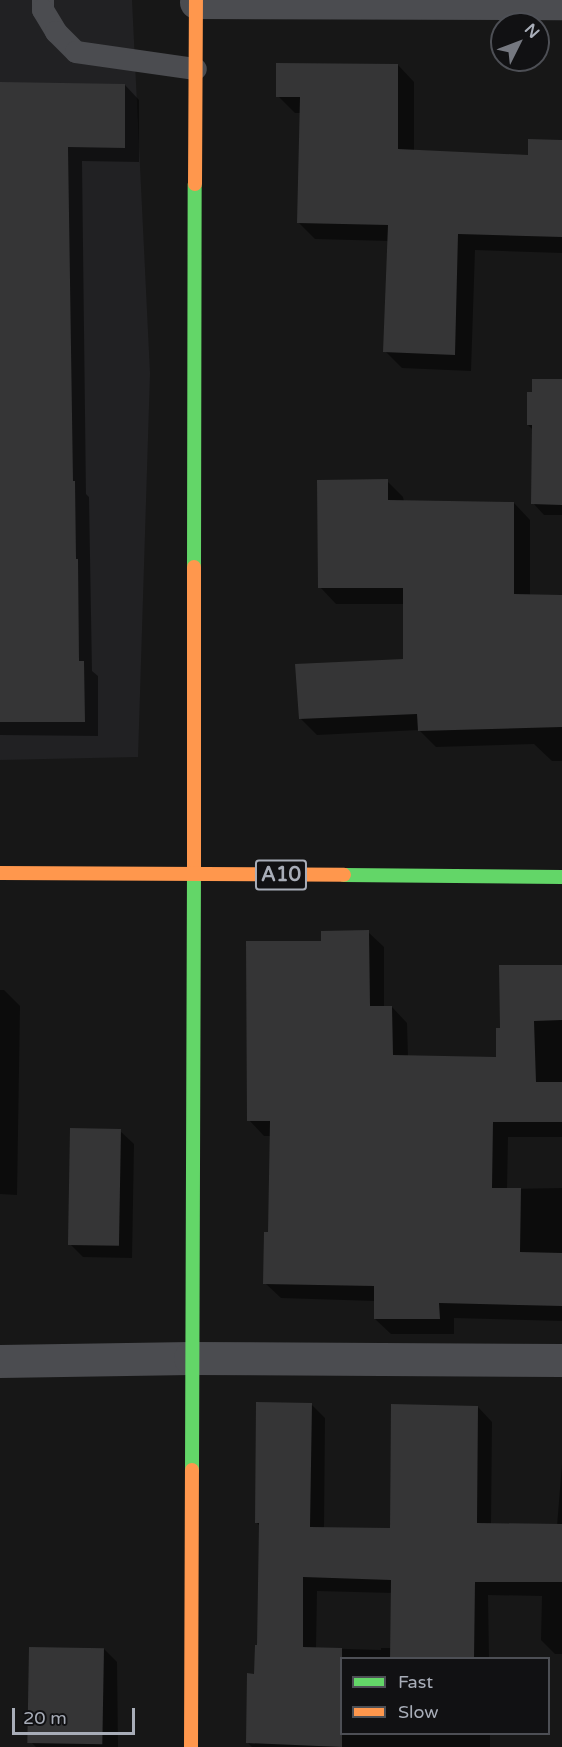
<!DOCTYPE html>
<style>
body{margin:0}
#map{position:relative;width:562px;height:1747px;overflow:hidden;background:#171717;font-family:"Varela Round",sans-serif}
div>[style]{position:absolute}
.built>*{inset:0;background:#212123}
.shadow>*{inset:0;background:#0007}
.building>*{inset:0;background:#353536;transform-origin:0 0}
.lane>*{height:22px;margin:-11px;padding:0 11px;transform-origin:11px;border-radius:11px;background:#4b4c50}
.street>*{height:33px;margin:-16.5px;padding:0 16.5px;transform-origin:16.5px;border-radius:16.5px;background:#4b4c50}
.fast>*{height:14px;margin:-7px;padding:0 7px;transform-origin:7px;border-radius:7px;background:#63d668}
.slow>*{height:14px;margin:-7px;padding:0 7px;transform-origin:7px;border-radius:7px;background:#ff974d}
span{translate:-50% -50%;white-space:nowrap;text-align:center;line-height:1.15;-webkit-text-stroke:5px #111113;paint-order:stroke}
.shield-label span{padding:2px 4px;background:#111113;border:2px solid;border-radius:4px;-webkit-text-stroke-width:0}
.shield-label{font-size:20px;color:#a8adb8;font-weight:700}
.legend{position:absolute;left:340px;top:1657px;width:210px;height:78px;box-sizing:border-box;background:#111113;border:2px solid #4d4f55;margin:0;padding:8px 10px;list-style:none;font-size:18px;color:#a8adb8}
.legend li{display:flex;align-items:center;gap:12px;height:30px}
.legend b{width:30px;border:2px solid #4d4f55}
.north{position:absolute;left:490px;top:12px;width:60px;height:60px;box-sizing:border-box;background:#111113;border:2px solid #4d4f55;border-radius:50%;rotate:48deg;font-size:16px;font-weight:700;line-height:24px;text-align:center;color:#a8adb8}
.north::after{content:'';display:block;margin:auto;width:21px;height:27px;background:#757880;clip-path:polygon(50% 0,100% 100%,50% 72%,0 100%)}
.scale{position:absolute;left:12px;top:1708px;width:123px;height:27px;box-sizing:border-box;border:3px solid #a8adb8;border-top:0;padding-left:8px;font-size:18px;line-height:21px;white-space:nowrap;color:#a8adb8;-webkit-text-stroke:4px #111113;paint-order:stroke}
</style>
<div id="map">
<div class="built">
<div style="clip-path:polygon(0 0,132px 0,150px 373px,138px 757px,0 760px)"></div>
</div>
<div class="shadow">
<div style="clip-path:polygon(398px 65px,414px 82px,414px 151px,529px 157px,562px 142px,562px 253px,475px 250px,471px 371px,402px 368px,385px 351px,389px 241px,315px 239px,298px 222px,301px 113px,295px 113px,278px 96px)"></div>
<div style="clip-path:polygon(0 83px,125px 85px,139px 100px,139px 162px,82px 161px,86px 494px,89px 497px,92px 671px,98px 676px,98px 736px,0 735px)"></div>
<div style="clip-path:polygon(562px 394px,562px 515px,544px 515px,533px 503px,533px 430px,528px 425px)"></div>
<div style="clip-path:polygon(387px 481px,403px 497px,404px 502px,514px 503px,530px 520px,530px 596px,562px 597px,562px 761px,552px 761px,534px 744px,436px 747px,419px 730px,317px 735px,300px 718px,404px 661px,405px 604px,336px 604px,320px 587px)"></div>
<div style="clip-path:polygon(368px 932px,384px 947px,384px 1008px,392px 1007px,407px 1023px,408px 1057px,498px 1058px,502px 1029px,562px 966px,562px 1137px,508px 1137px,507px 1189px,562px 1188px,562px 1321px,454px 1318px,454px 1334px,391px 1334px,375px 1319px,375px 1301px,281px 1298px,265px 1283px,270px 1234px,271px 1136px,264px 1136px,249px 1120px,323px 943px)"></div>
<div style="clip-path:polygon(0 990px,4px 990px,20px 1006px,17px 1195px,0 1194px)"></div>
<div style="clip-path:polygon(120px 1131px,134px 1144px,132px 1258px,83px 1257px,70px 1244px)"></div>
<div style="clip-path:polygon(evenodd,311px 1404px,325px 1418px,324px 1529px,391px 1530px,478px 1407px,492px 1422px,491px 1525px,557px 1526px,562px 1464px,562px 1654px,555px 1654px,541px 1640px,542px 1596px,488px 1595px,489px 1658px,342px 1658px,342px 1734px,490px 1734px,490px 1747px,252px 1747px,248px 1743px,259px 1647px,260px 1526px,256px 1522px,311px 1404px,317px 1591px,393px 1593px,392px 1648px,381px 1648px,381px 1650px,316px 1648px,317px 1591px)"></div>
<div style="clip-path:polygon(104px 1649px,117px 1662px,118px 1747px,36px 1747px,31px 1742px)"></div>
</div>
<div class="building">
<div style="clip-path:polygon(276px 63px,398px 64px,398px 149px,528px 155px,528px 139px,562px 140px,562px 237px,458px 234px,455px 355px,383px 352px,388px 225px,297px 223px,300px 97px,276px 97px)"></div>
<div style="clip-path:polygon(0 82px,125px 84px,125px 148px,68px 147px,73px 481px,75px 481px,76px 559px,78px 559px,79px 661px,84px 661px,85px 722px,0 722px)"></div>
<div style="clip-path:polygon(532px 379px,562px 379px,562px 505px,531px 504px,532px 425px,527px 425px,527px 392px,532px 392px)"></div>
<div style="clip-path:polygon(388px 479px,388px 500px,514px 502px,514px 594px,562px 595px,562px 727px,418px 731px,417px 714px,299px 719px,295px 664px,403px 659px,403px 588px,318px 588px,317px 480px)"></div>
<div style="clip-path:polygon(369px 930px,370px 1006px,392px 1006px,393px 1055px,496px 1057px,496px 1028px,500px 1028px,499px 965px,562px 965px,562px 1020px,534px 1021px,536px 1082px,562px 1082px,562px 1122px,493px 1122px,492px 1188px,521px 1188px,520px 1252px,562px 1253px,562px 1306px,439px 1303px,440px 1319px,374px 1319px,374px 1286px,263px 1284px,264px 1232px,268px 1232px,270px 1121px,247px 1121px,246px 941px,321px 941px,321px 931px)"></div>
<div style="left:70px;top:1128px;width:51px;height:117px;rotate:1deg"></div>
<div style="clip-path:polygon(256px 1402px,312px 1403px,310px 1527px,390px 1528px,391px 1404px,478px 1406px,477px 1523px,562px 1524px,562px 1582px,475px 1582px,474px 1659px,390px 1659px,391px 1580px,303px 1577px,303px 1647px,342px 1648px,342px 1747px,246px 1743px,247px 1673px,254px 1674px,255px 1645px,257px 1645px,259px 1523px,255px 1523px)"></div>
<div style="left:29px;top:1647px;width:75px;height:96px;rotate:1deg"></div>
</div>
<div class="lane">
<div style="left:43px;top:0;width:10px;rotate:90deg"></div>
<div style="left:43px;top:10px;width:26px;rotate:59deg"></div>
<div style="left:56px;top:32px;width:28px;rotate:45deg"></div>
<div style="left:76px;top:52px;width:121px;rotate:8.1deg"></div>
</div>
<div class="street">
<div style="left:196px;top:2px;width:366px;rotate:0.2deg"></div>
<div style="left:0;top:1361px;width:190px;rotate:-0.9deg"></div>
<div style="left:190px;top:1358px;width:372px;rotate:0.3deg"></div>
</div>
<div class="fast">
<div style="left:194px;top:567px;width:383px;rotate:-89.9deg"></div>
<div style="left:344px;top:875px;width:218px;rotate:0.5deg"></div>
<div style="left:192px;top:1470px;width:598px;rotate:-89.81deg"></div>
</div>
<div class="slow">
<div style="left:195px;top:184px;width:184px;rotate:-89.7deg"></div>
<div style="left:194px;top:872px;width:305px;rotate:-90deg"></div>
<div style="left:0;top:873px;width:344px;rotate:0.3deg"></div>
<div style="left:191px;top:1747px;width:277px;rotate:-89.8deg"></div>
</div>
<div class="shield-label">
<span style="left:281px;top:875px">A10</span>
</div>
<ul class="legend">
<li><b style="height:8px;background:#63d668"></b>Fast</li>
<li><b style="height:8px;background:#ff974d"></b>Slow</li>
</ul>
<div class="north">N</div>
<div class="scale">20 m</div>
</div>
